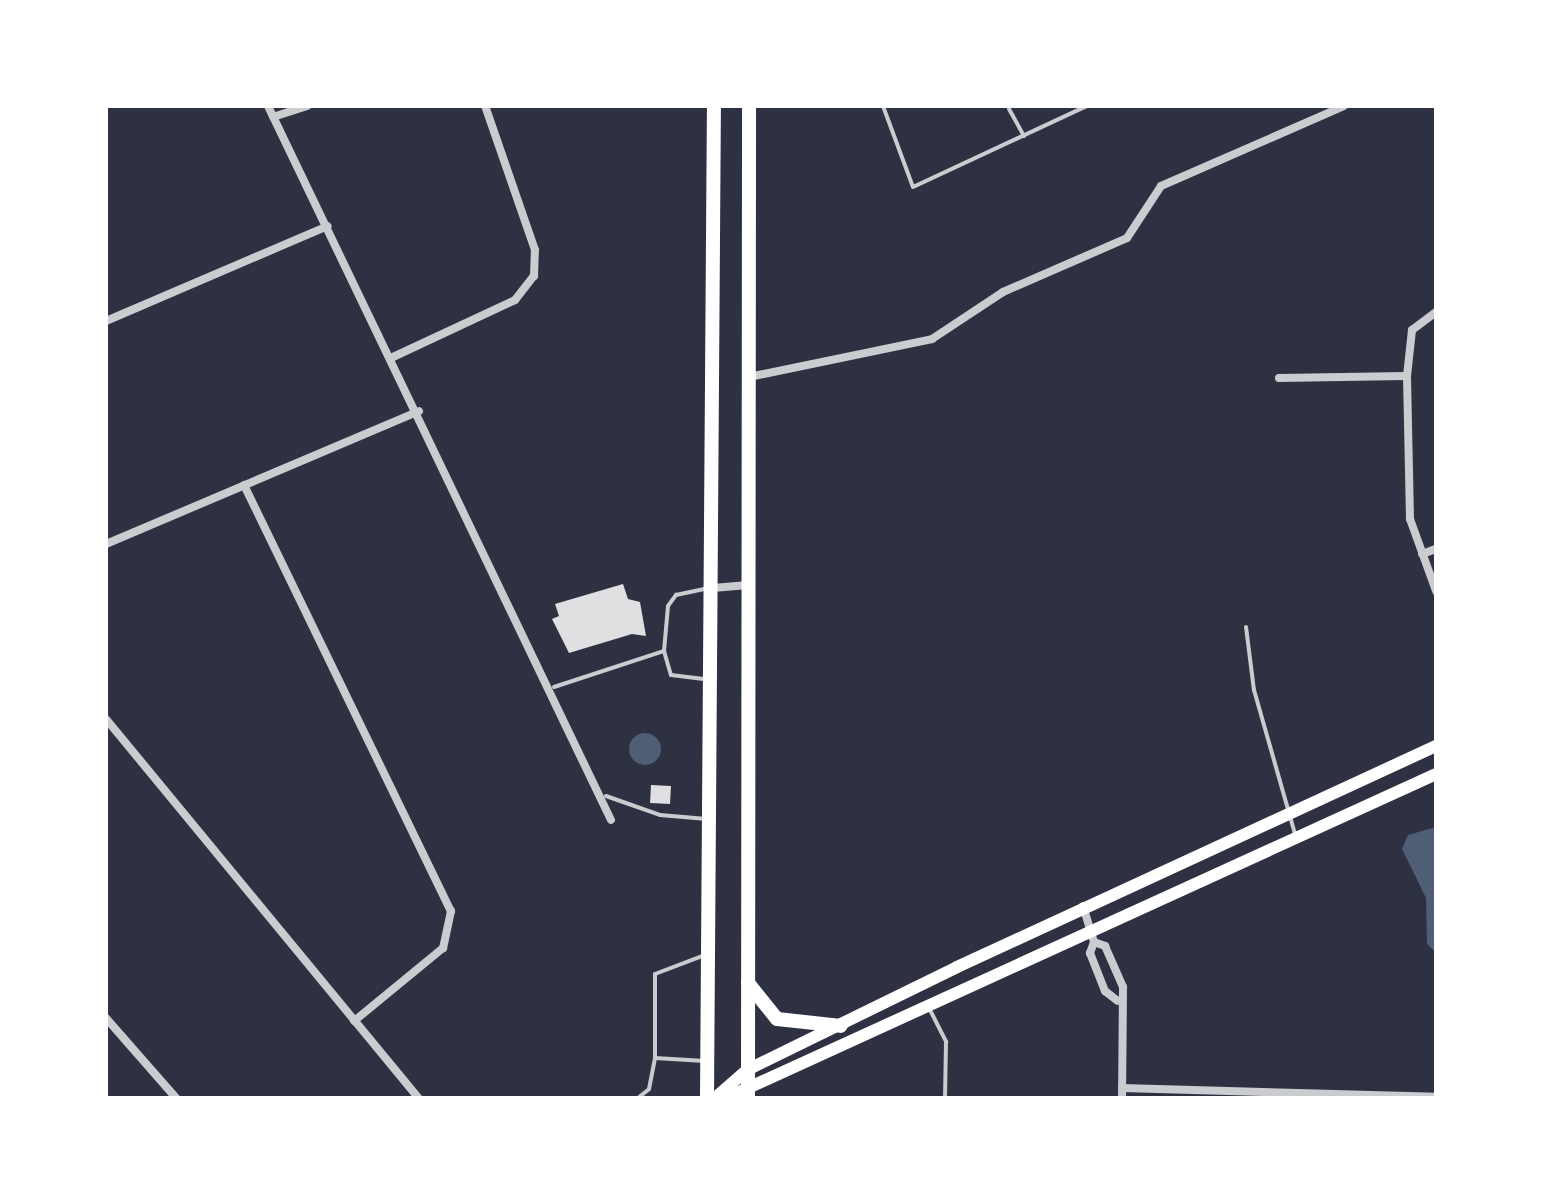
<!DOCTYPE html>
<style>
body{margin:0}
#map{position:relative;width:1542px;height:1204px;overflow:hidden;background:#2d3142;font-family:Barlow,sans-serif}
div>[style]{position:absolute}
.water>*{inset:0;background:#4f5d75}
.round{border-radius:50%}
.building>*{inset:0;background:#e0e0e3;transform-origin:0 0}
.service>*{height:4px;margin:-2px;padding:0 2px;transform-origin:2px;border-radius:2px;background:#caccd0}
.minor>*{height:8px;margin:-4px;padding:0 4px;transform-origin:4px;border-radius:4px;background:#caccd0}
.primary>*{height:12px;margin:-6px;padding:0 6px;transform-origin:6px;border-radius:6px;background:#fff}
.trunk>*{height:14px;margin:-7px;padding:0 7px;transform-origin:7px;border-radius:7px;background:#fff}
span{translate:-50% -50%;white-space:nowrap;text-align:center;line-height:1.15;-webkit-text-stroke:7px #fff;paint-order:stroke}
.frame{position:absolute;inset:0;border:108px solid #fff;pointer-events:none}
</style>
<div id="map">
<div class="water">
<div class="round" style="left:629px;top:733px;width:32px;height:32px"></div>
<div style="clip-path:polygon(1436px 827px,1436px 952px,1435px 952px,1427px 944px,1426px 898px,1402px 849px,1408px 835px)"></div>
</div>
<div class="building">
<div style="clip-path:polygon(623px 584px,628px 599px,640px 602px,646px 636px,632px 634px,569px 653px,552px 619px,559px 616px,555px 604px)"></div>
<div style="left:651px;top:785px;width:20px;height:18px;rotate:3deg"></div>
</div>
<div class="service">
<div style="left:883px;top:106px;width:86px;rotate:69.7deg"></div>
<div style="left:913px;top:187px;width:192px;rotate:-25deg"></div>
<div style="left:1003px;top:106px;width:7px"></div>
<div style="left:1009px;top:109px;width:31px;rotate:61deg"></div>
<div style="left:1246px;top:627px;width:64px;rotate:82.8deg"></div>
<div style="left:1254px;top:690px;width:150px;rotate:74.1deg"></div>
<div style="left:664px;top:651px;width:45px;rotate:-84.9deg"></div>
<div style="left:668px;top:606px;width:14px;rotate:-54deg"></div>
<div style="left:676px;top:595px;width:30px;rotate:-12deg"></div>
<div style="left:554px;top:687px;width:116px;rotate:-18.1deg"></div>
<div style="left:664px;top:651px;width:25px;rotate:74deg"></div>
<div style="left:671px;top:675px;width:35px;rotate:7deg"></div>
<div style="left:606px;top:796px;width:57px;rotate:19.4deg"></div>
<div style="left:660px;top:815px;width:47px;rotate:4.9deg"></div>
<div style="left:929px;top:1008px;width:38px;rotate:63deg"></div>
<div style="left:946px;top:1042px;width:56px;rotate:91deg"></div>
<div style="left:655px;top:1058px;width:50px;rotate:3.4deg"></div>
<div style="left:638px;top:1098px;width:14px;rotate:-39deg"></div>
<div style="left:649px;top:1089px;width:32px;rotate:-79deg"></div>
<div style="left:655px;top:1058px;width:84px;rotate:-90deg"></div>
<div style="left:655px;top:974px;width:53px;rotate:-20.8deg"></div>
</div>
<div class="minor">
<div style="left:268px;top:106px;width:792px;rotate:64.34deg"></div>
<div style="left:273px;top:117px;width:36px;rotate:-18deg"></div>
<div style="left:1436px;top:312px;width:30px;rotate:143deg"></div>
<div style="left:1412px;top:330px;width:46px;rotate:96.2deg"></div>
<div style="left:1407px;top:376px;width:143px;rotate:88.8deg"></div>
<div style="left:1410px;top:519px;width:77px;rotate:70.1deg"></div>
<div style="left:106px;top:321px;width:241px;rotate:-23.2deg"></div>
<div style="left:393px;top:357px;width:135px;rotate:-25deg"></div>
<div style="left:515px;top:300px;width:31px;rotate:-52deg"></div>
<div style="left:534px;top:276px;width:26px;rotate:-88deg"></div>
<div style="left:535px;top:250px;width:152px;rotate:-109.1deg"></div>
<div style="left:749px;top:377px;width:187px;rotate:-11.7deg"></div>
<div style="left:932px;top:339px;width:85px;rotate:-33.5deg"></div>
<div style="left:1003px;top:292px;width:135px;rotate:-23.5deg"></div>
<div style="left:1127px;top:238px;width:62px;rotate:-56.8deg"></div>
<div style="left:1161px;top:186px;width:200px;rotate:-23.6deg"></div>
<div style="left:1279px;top:378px;width:128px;rotate:-0.9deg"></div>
<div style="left:244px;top:485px;width:474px;rotate:64.1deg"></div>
<div style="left:451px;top:911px;width:38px;rotate:102deg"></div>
<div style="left:443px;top:948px;width:115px;rotate:140.6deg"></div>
<div style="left:106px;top:544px;width:340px;rotate:-23deg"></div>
<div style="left:1422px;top:554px;width:15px;rotate:-20deg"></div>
<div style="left:713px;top:588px;width:35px;rotate:-5deg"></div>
<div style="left:106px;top:719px;width:491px;rotate:50.5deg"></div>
<div style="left:1083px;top:906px;width:38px;rotate:73deg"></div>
<div style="left:1094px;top:942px;width:12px;rotate:110deg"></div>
<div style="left:1090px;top:953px;width:41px;rotate:68.5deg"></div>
<div style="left:1105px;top:991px;width:16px;rotate:38deg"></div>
<div style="left:1094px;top:942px;width:12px;rotate:20deg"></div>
<div style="left:1105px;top:946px;width:45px;rotate:66.3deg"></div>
<div style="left:1123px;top:987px;width:111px;rotate:90.5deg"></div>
<div style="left:106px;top:1018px;width:106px;rotate:48.8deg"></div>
<div style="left:1122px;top:1088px;width:314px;rotate:1.6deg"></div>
</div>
<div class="primary">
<div style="left:715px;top:1098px;width:43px;rotate:-41.2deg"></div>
<div style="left:747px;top:1070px;width:234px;rotate:-26.1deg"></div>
<div style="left:957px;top:967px;width:528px;rotate:-24.77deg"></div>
<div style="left:726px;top:1098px;width:780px;rotate:-24.53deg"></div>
</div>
<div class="trunk">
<div style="left:748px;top:983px;width:46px;rotate:51.1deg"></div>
<div style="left:777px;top:1019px;width:64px;rotate:6.2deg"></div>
<div style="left:707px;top:1098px;width:992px;rotate:-89.6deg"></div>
<div style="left:748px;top:1098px;width:992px;rotate:-89.94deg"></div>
</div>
<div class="frame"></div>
</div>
